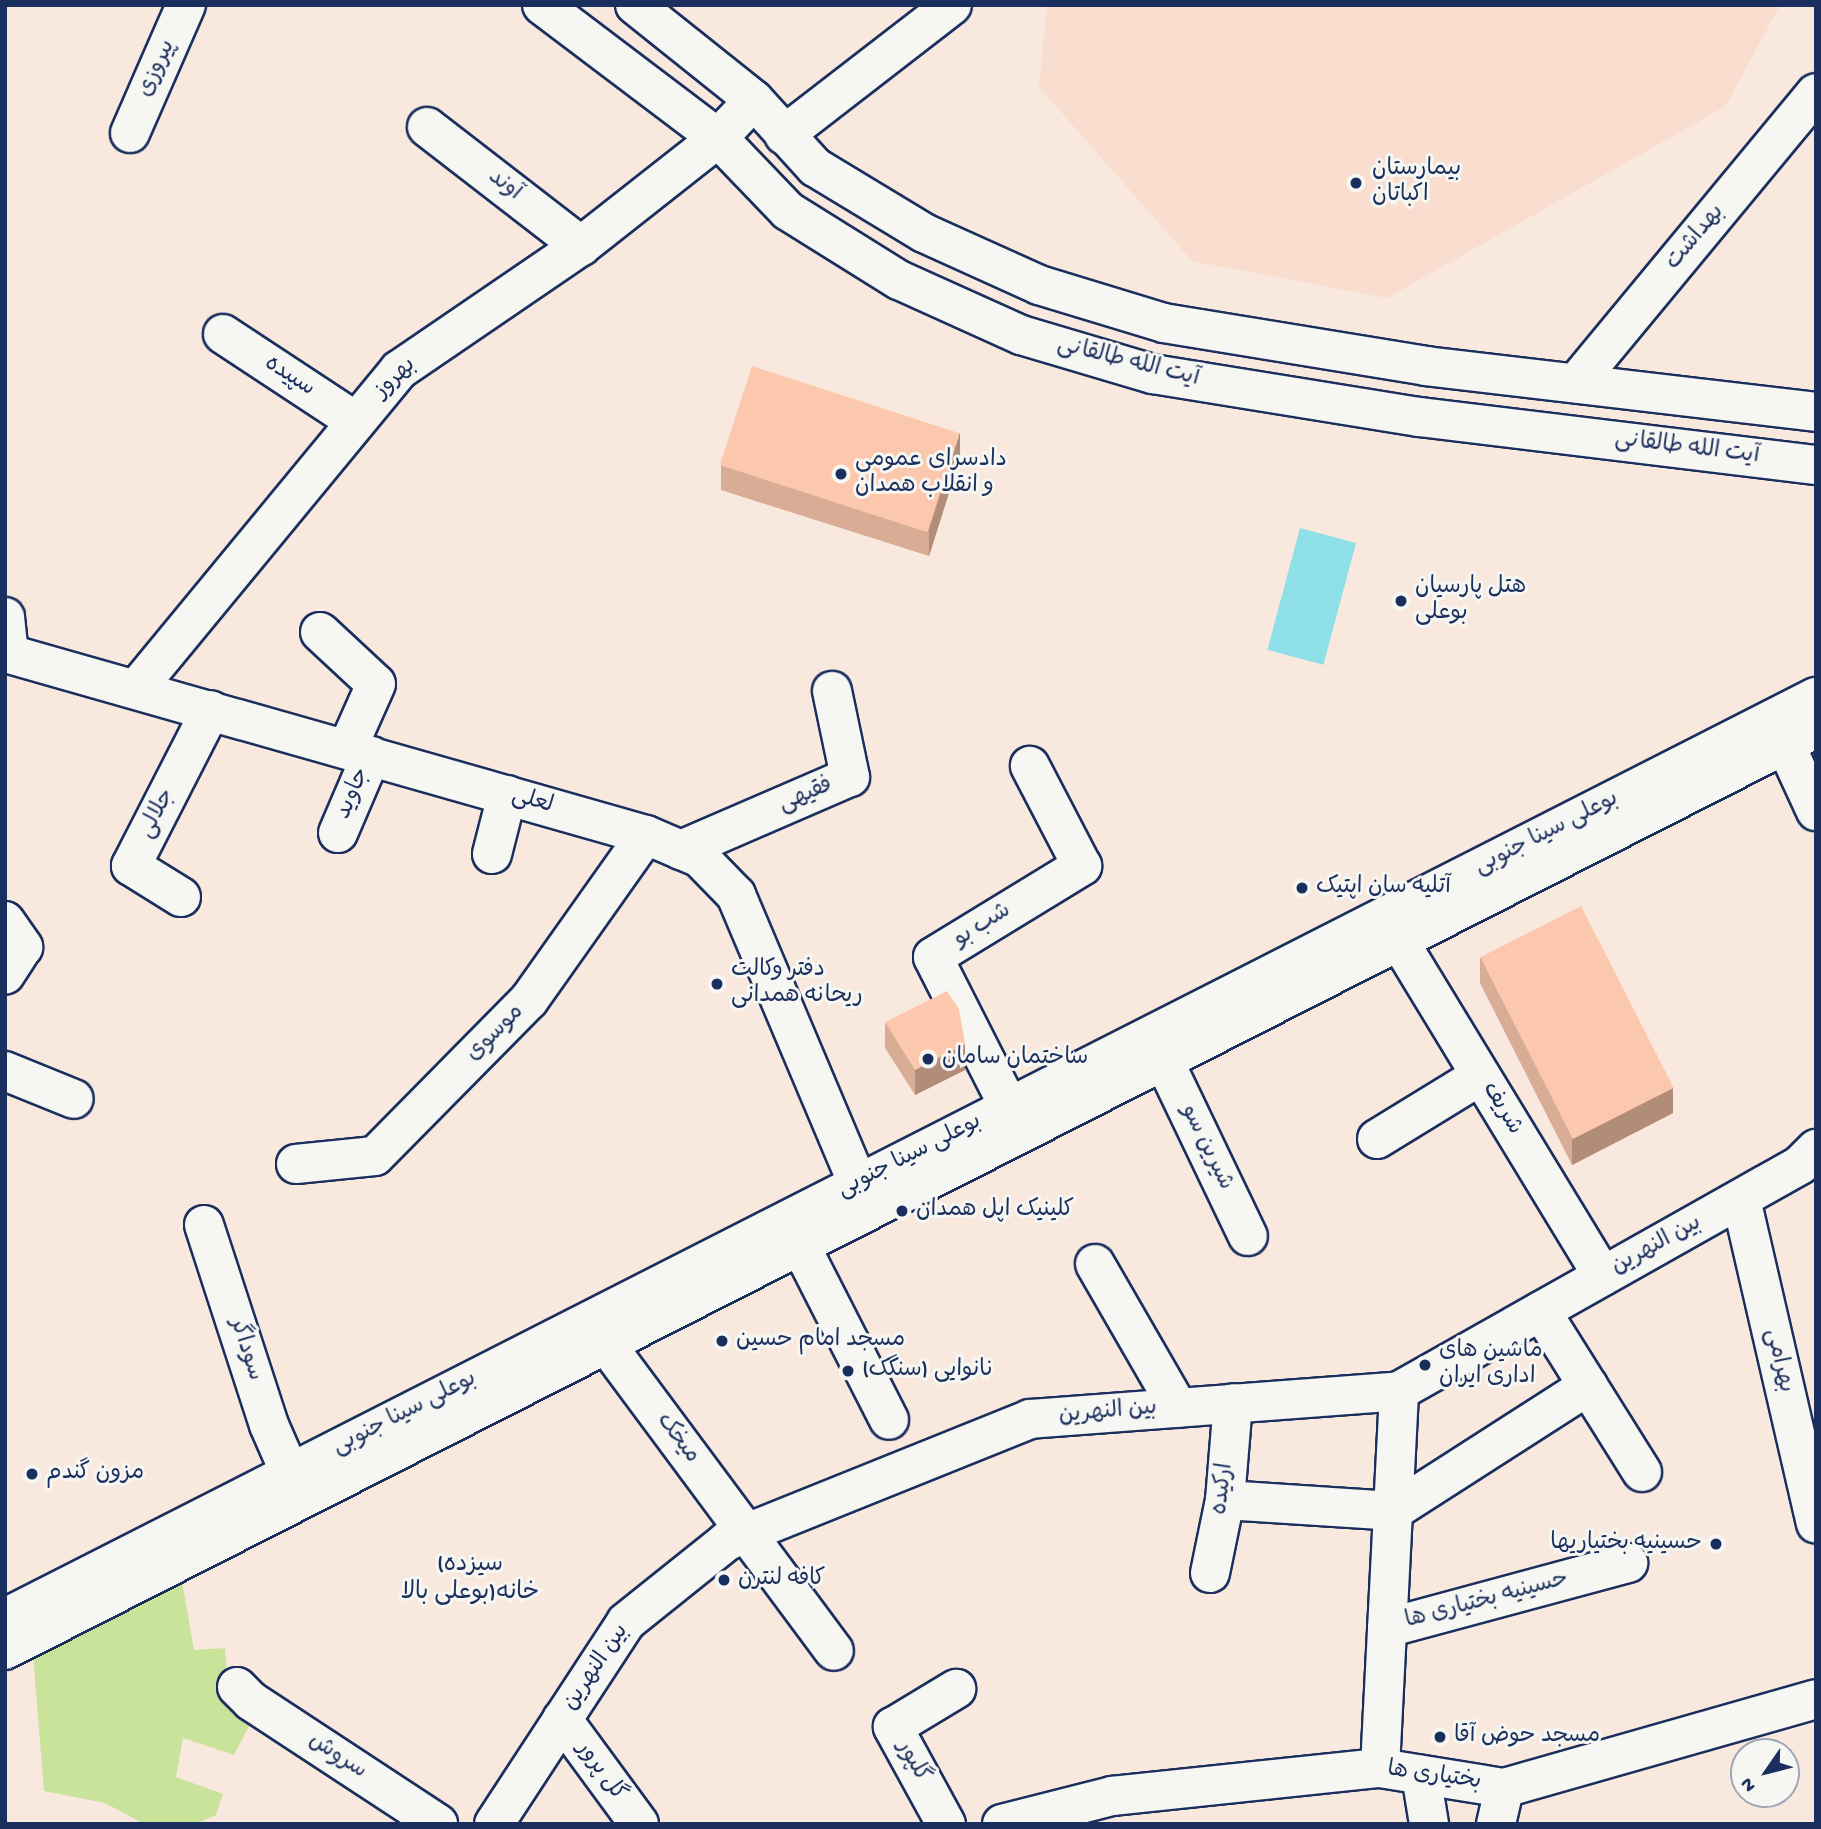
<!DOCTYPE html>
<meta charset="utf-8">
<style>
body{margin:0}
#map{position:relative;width:1821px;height:1829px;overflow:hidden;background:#f8e8dd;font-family:"Gochi Hand","Playpen Sans Arabic",sans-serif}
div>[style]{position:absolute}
.built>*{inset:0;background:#f9decf}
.green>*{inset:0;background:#c9e39a}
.water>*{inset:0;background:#8edfe7;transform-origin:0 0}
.roads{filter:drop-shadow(2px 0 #1b2f5e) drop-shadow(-2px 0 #1b2f5e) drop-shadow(0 2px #1b2f5e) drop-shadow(0 -2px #1b2f5e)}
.minor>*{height:38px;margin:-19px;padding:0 19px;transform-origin:19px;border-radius:19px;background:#f6f6f2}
.major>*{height:38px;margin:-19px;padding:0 19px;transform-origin:19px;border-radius:19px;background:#f6f6f2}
.wall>*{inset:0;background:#d9ac95}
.shaded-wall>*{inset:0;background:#b08c79}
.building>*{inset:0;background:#fcc8ad;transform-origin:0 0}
.dots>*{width:19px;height:19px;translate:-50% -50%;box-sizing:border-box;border:4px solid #f6f6f2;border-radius:50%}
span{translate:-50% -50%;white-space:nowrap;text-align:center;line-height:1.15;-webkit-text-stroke:6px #f6f6f2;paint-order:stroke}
.street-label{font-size:23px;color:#1b2f5e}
.poi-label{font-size:23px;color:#1b2f5e}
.left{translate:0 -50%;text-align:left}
.right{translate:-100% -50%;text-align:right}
.neighbourhood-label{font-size:24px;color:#1b2f5e}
.frame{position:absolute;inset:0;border:7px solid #1b2f5e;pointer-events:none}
.north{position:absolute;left:1730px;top:1738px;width:70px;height:70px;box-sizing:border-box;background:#f6f6f2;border:2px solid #9ea6b7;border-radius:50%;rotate:235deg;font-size:19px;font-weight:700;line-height:28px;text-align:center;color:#1b2f5e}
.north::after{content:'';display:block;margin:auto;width:24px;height:32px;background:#1b2f5e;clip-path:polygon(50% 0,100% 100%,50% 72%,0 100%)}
</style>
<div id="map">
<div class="built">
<div style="clip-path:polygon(1047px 5px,1780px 5px,1726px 106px,1387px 298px,1192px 261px,1039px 87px)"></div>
</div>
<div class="green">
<div style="clip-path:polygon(182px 1581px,194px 1650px,225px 1648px,228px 1683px,253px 1718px,234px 1755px,183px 1738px,176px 1777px,223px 1794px,216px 1815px,195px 1824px,144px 1824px,105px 1803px,44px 1791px,33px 1655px)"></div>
</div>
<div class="water">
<div style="left:1300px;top:528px;width:58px;height:126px;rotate:15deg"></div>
</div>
<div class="roads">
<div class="minor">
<div style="left:427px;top:127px;width:195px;rotate:37.7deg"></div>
<div style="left:130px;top:133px;width:140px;rotate:-66.4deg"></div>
<div style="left:784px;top:135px;width:212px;rotate:-37.7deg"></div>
<div style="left:223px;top:334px;width:158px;rotate:33.4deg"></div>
<div style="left:1576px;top:383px;width:376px;rotate:-50.4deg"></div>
<div style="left:5px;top:617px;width:37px;rotate:84deg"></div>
<div style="left:320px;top:632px;width:76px;rotate:42.9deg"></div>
<div style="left:376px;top:684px;width:71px;rotate:114deg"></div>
<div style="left:9px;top:654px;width:662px;rotate:15.86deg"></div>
<div style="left:646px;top:835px;width:59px;rotate:23.1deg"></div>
<div style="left:700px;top:858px;width:52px;rotate:45.8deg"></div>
<div style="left:736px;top:895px;width:314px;rotate:67.1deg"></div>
<div style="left:137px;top:688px;width:412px;rotate:-50.5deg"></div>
<div style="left:399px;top:370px;width:220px;rotate:-34.3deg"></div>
<div style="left:581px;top:246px;width:174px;rotate:-38.2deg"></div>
<div style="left:718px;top:138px;width:52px;rotate:-46.5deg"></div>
<div style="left:1785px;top:744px;width:74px;rotate:65.2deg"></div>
<div style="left:338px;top:833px;width:84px;rotate:-66.8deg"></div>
<div style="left:681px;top:850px;width:184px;rotate:-23.4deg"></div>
<div style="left:850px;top:777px;width:88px;rotate:-101.8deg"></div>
<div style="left:492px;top:854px;width:61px;rotate:-75.7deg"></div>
<div style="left:181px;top:897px;width:59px;rotate:-148.2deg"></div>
<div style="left:131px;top:866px;width:175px;rotate:-62.9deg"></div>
<div style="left:5px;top:921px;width:32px;rotate:55deg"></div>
<div style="left:23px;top:947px;width:33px;rotate:123deg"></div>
<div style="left:1399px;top:941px;width:392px;rotate:58.7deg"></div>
<div style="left:1164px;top:1061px;width:194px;rotate:64.4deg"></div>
<div style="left:5px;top:1071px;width:74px;rotate:22.1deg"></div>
<div style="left:1009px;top:1107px;width:168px;rotate:-116.9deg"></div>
<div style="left:933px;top:957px;width:175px;rotate:-31.4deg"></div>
<div style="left:1082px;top:866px;width:113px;rotate:-117.5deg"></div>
<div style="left:1377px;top:1139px;width:121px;rotate:-31.5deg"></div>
<div style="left:296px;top:1164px;width:79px;rotate:-5.8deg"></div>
<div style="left:375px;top:1156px;width:219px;rotate:-45.4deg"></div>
<div style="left:529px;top:1000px;width:202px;rotate:-54.7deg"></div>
<div style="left:1741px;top:1199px;width:333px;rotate:77deg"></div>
<div style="left:204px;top:1225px;width:210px;rotate:72deg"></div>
<div style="left:269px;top:1425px;width:52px;rotate:66.4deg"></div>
<div style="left:800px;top:1245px;width:196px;rotate:63deg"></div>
<div style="left:1095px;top:1264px;width:166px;rotate:60deg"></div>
<div style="left:1541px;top:1311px;width:190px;rotate:57.9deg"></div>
<div style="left:606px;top:1344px;width:382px;rotate:53.4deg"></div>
<div style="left:1225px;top:1500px;width:168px;rotate:3.7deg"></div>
<div style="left:1393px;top:1511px;width:232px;rotate:-32.7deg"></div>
<div style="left:1210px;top:1573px;width:75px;rotate:-78.4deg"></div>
<div style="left:1225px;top:1500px;width:97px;rotate:-85.3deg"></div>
<div style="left:1387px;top:1628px;width:250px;rotate:-15.1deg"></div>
<div style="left:237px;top:1687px;width:20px;rotate:45deg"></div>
<div style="left:251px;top:1701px;width:224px;rotate:33.3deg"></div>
<div style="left:562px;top:1719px;width:130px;rotate:53.7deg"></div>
<div style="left:1380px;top:1768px;width:377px;rotate:-87.1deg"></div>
<div style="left:1421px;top:1775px;width:50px;rotate:80.7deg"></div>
<div style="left:494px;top:1824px;width:241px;rotate:-56.8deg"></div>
<div style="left:626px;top:1622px;width:129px;rotate:-38.7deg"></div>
<div style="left:727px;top:1541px;width:327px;rotate:-21.9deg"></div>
<div style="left:1030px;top:1419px;width:370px;rotate:-4.3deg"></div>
<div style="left:1399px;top:1391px;width:460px;rotate:-29.4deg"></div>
<div style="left:1800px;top:1165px;width:23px;rotate:-45deg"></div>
<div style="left:946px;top:1824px;width:111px;rotate:-118.7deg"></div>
<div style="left:893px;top:1727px;width:74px;rotate:-31.1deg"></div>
<div style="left:1002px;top:1824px;width:114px;rotate:-14.3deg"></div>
<div style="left:1112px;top:1796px;width:269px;rotate:-6deg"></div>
<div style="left:1380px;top:1768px;width:126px;rotate:9.2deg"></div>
<div style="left:1504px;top:1788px;width:324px;rotate:-15.9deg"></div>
<div style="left:1496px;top:1824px;width:37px;rotate:-77deg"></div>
</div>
<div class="major">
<div style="left:542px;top:5px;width:221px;rotate:37.1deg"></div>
<div style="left:718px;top:138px;width:101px;rotate:46.2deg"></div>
<div style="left:788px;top:211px;width:131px;rotate:31.9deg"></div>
<div style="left:899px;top:280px;width:134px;rotate:24.3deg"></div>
<div style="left:1021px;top:335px;width:138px;rotate:16.5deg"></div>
<div style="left:1153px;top:374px;width:269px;rotate:9.2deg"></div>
<div style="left:1419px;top:417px;width:400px;rotate:6.9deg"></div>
<div style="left:635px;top:5px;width:152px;rotate:38.6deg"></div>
<div style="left:754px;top:100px;width:91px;rotate:47.7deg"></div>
<div style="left:815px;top:167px;width:127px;rotate:31.2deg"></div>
<div style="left:924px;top:233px;width:126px;rotate:24.3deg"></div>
<div style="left:1039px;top:285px;width:131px;rotate:16.9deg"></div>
<div style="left:1164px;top:323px;width:266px;rotate:9.3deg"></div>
<div style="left:1426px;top:366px;width:393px;rotate:6.7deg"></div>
<div style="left:5px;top:1618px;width:2032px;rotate:-26.96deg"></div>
<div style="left:5px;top:1650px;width:2032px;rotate:-26.96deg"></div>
</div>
</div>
<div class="wall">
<div style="clip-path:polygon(960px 458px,929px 556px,721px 490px,721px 465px)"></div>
<div style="clip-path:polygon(1480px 957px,1673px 1113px,1572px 1165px,1480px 983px)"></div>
<div style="clip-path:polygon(885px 1022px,965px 1070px,915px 1095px,885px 1048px)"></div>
</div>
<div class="shaded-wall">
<div style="clip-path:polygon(960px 432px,960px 458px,929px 556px,929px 530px)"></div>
<div style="clip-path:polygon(965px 1044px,965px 1070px,915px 1095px,915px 1070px)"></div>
<div style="clip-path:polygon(1673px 1088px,1673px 1113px,1572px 1165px,1572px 1139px)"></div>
</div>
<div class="building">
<div style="left:752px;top:366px;width:218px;height:104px;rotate:18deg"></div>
<div style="left:1581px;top:906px;width:204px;height:113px;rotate:63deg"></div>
<div style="clip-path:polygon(947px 991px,959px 1009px,965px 1044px,915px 1070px,885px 1022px)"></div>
</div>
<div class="dots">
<div style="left:1356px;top:183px;background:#1b2f5e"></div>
<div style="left:841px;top:474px;background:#1b2f5e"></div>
<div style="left:1401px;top:601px;background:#1b2f5e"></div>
<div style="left:1302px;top:888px;background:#1b2f5e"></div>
<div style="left:717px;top:984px;background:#1b2f5e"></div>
<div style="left:928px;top:1059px;background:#1b2f5e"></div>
<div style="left:902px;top:1211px;background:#1b2f5e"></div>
<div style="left:722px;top:1341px;background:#1b2f5e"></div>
<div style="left:1425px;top:1365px;background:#1b2f5e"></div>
<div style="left:848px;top:1371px;background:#1b2f5e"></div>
<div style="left:32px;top:1474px;background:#1b2f5e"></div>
<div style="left:1716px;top:1544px;background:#1b2f5e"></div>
<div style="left:724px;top:1580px;background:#1b2f5e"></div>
<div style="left:1440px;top:1737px;background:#1b2f5e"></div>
</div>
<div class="street-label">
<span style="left:158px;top:69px;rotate:-66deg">پیروزی</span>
<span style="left:504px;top:186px;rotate:38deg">آوند</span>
<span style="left:1696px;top:238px;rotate:-50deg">بهداشت</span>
<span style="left:1128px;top:363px;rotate:14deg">آیت الله طالقانی</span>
<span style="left:289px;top:377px;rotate:33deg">سپیده</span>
<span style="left:396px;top:379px;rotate:-44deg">بهروز</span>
<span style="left:1687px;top:449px;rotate:7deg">آیت الله طالقانی</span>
<span style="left:354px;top:794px;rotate:-67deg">جاوید</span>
<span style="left:806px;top:796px;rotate:-23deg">فقیهی</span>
<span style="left:532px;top:802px;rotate:16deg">لعلی</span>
<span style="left:158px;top:814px;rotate:-63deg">جلالی</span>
<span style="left:1547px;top:834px;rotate:-27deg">بوعلی سینا جنوبی</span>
<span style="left:983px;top:926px;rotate:-32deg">شب بو</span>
<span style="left:496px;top:1034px;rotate:-45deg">موسوی</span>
<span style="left:1501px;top:1109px;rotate:59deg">شریف</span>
<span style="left:1206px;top:1148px;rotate:64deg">شیرین سو</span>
<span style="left:910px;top:1157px;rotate:-27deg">بوعلی سینا جنوبی</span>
<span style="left:1657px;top:1246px;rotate:-29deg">بین النهرین</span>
<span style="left:245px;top:1350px;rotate:72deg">سوداگر</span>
<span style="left:1778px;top:1361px;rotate:77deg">بهرامی</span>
<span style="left:1108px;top:1413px;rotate:-5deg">بین النهرین</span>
<span style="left:405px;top:1414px;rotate:-27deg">بوعلی سینا جنوبی</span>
<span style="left:677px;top:1439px;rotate:53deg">میخک</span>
<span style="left:1224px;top:1489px;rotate:-83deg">ارکیده</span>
<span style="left:1487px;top:1601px;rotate:-15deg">حسینیه بختیاری ها</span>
<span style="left:597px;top:1668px;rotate:-56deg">بین النهرین</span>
<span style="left:337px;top:1757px;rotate:33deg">سروش</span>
<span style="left:912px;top:1762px;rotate:61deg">گلپور</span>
<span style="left:600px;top:1772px;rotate:54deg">گل پرور</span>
<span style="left:1434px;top:1777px;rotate:8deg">بختیاری ها</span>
</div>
<div class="poi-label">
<span class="left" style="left:1372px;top:183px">بیمارستان<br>اکباتان</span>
<span class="left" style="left:855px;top:474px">دادسرای عمومی<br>و انقلاب همدان</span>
<span class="left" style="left:1415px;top:601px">هتل پارسیان<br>بوعلی</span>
<span class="left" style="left:1316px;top:888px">آتلیه سان اپتیک</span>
<span class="left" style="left:731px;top:984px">دفتر وکالت<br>ریحانه همدانی</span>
<span class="left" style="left:942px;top:1059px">ساختمان سامان</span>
<span class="left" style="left:916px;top:1211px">کلینیک اپل همدان</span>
<span class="left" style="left:736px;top:1341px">مسجد امام حسین</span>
<span class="left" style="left:1439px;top:1365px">ماشین های<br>اداری ایران</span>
<span class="left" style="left:862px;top:1371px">نانوایی (سنگک)</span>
<span class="left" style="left:46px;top:1474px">مزون گندم</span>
<span class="right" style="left:1702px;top:1544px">حسینیه بختیاریها</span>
<span class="left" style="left:738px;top:1580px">کافه لنترن</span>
<span class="left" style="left:1454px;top:1737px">مسجد حوض آقا</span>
</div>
<div class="neighbourhood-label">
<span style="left:470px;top:1580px">(سیزده<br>خانه(بوعلی بالا</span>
</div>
<div class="frame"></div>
<div class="north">N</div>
</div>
